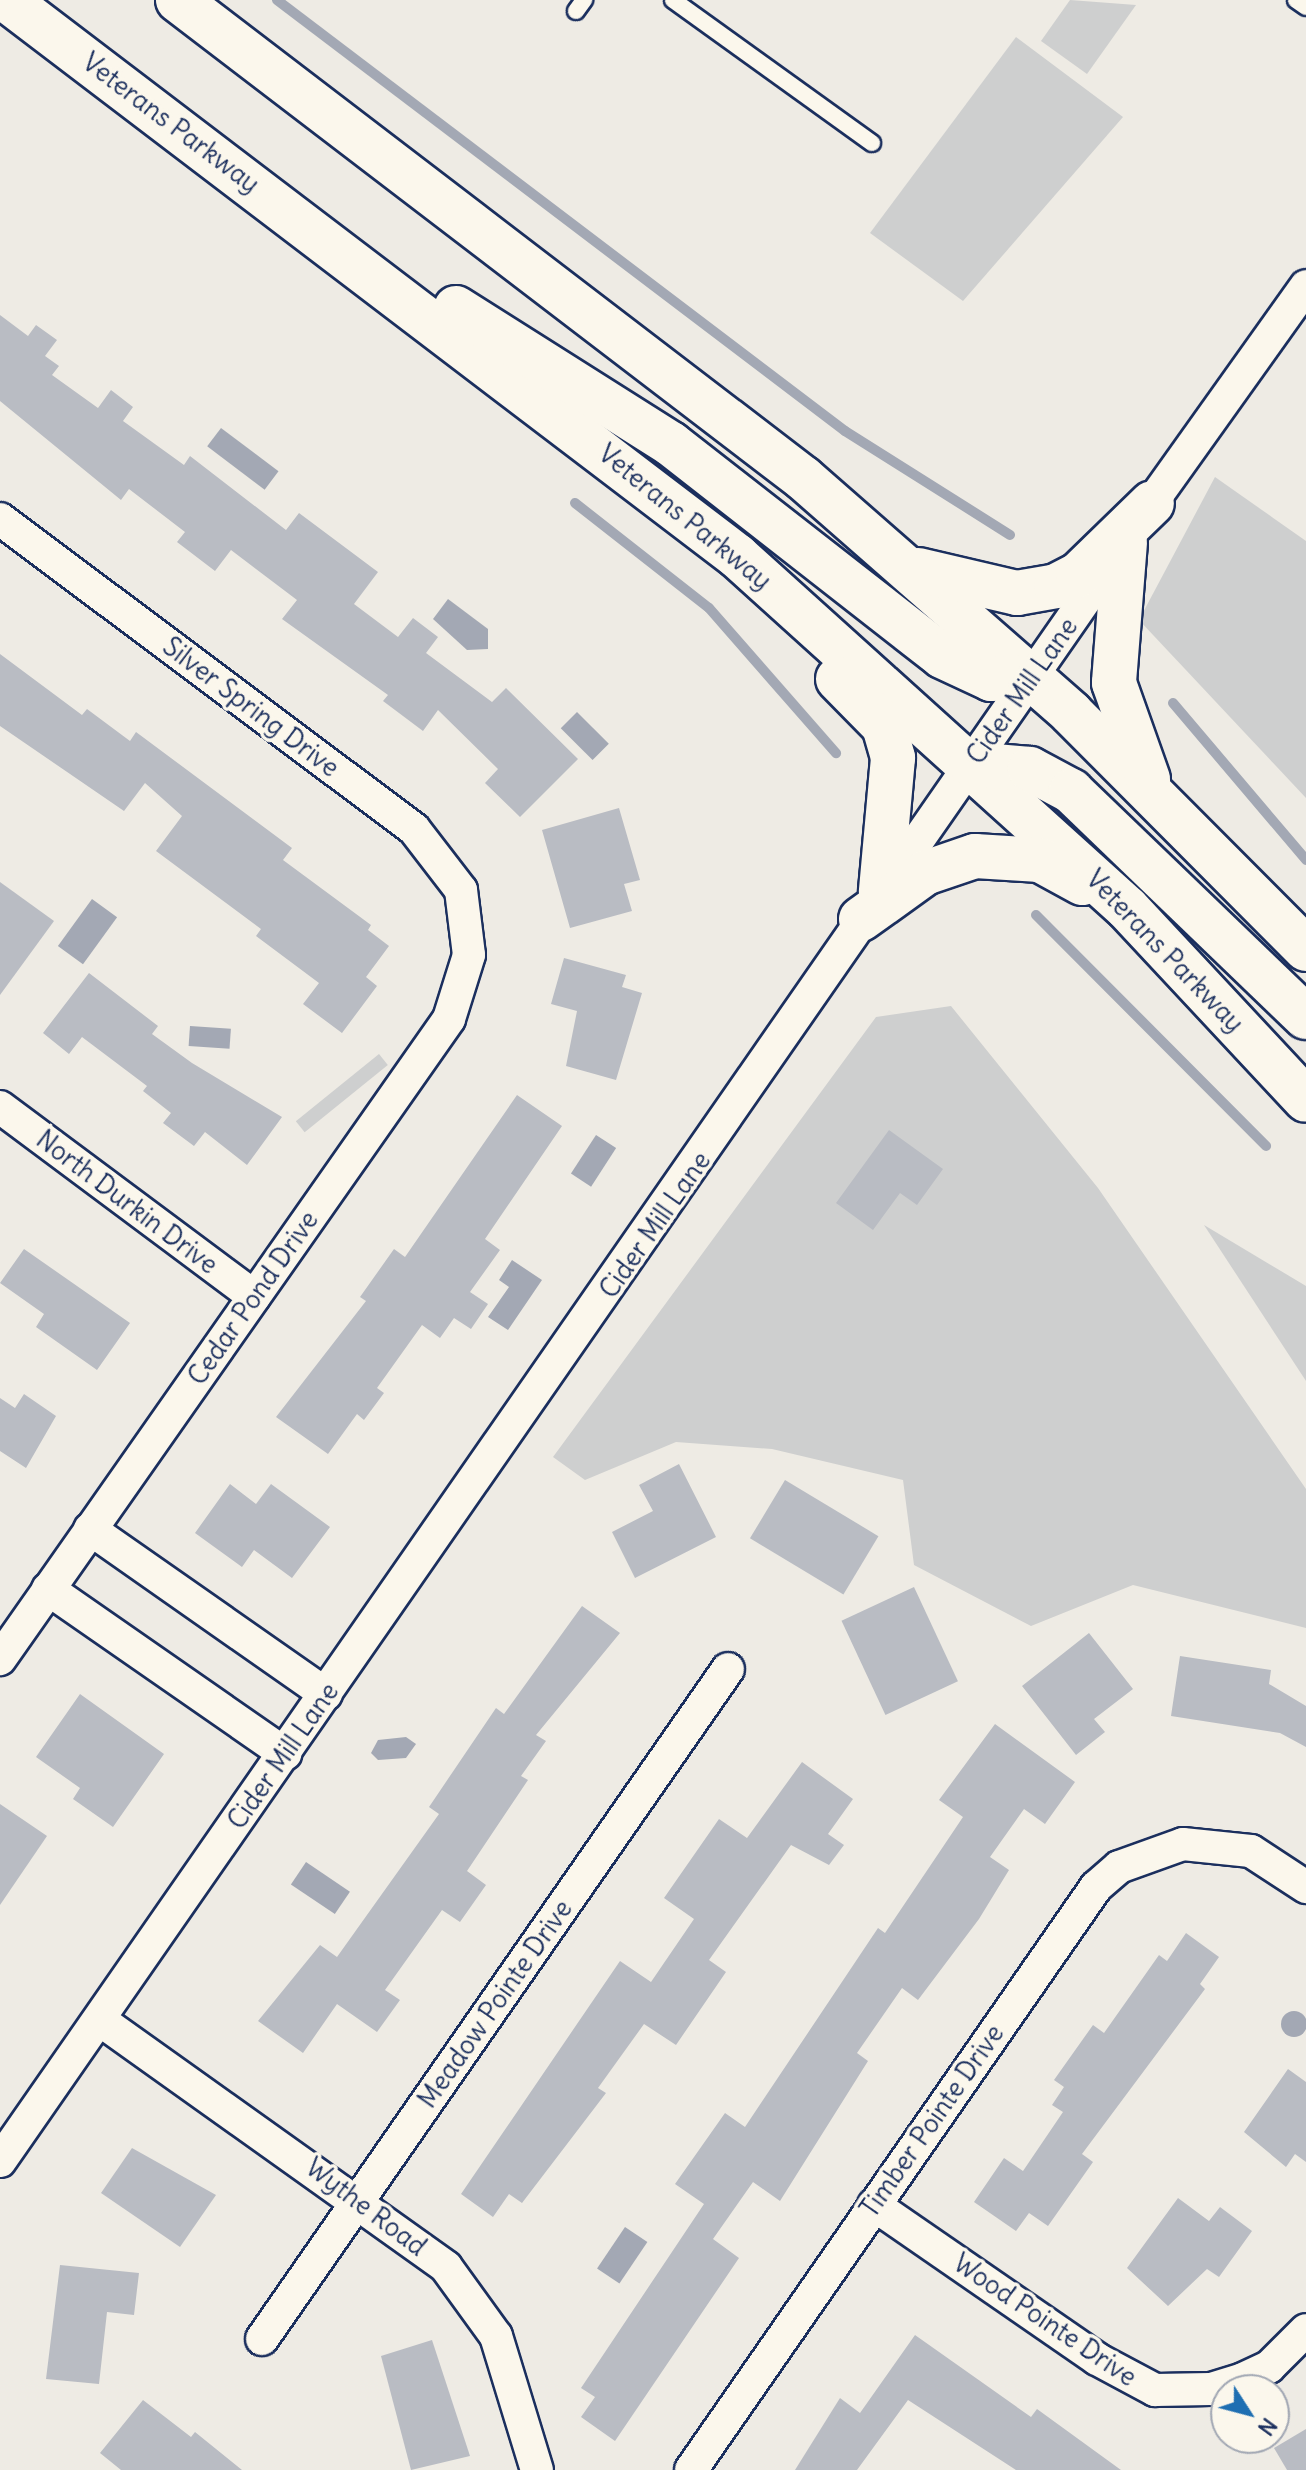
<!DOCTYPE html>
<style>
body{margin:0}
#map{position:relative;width:1306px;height:2470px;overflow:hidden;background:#eeebe4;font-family:Delius,sans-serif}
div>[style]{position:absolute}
.green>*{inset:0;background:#cecfcf;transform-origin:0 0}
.water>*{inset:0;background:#a3a8b4;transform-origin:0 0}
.round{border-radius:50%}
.stream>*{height:10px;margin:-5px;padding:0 5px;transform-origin:5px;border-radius:5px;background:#a3a8b4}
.building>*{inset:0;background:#b9bcc3;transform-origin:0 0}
.roads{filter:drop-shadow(2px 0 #1b2f5e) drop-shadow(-2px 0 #1b2f5e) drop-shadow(0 2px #1b2f5e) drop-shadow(0 -2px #1b2f5e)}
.lane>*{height:16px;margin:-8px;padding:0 8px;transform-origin:8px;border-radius:8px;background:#fbf7ec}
.street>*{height:32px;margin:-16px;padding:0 16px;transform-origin:16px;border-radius:16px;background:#fbf7ec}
.highway>*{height:44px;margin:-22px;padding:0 22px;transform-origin:22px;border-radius:22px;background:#fbf7ec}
span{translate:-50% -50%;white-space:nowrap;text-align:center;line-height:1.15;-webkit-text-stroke:7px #fbf7ec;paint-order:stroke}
.street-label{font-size:26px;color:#1b2f5e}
.north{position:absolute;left:1210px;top:2374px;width:80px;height:80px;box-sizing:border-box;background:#fbf7ec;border:2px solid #a1a7b3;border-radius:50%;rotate:126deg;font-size:22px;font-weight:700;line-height:32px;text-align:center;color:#1b2f5e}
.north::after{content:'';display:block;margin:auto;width:28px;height:36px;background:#1f6fb2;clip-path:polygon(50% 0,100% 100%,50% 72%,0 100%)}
</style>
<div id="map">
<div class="green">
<div style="clip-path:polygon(1070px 0,1136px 5px,1087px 74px,1041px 41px)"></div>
<div style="clip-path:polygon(1016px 37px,1123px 117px,963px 301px,870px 233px)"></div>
<div style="clip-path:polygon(1215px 477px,1306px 541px,1306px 798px,1139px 620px)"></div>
<div style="clip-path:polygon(951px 1006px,1098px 1188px,1306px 1489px,1306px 1628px,1133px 1585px,1031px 1626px,914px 1565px,903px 1480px,772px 1449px,676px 1442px,585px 1480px,553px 1457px,876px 1017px)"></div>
<div style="left:379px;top:1054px;width:14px;height:107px;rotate:51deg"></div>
<div style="clip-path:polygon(1204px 1225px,1306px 1286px,1306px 1381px)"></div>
</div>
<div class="water">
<div style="left:221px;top:428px;width:72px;height:23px;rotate:37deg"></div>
<div style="clip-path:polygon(448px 599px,488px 629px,488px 649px,467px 650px,433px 619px)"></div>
<div style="left:577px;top:712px;width:45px;height:23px;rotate:45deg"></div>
<div style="left:92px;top:899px;width:31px;height:58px;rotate:36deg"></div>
<div style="left:190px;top:1026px;width:41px;height:20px;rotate:4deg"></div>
<div style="left:596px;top:1135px;width:24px;height:46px;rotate:33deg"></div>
<div style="clip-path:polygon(512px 1260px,542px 1280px,508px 1330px,488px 1317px,509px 1287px,499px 1280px)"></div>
<div style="clip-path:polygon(406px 1737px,416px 1744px,406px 1758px,378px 1760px,371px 1753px,378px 1740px)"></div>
<div style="left:306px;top:1862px;width:53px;height:27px;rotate:34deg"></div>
<div class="round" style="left:1281px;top:2011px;width:26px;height:26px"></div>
<div style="left:625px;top:2227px;width:27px;height:50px;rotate:34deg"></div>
</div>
<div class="stream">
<div style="left:277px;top:0;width:713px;rotate:37.19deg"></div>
<div style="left:845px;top:431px;width:195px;rotate:32.2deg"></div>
<div style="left:575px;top:503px;width:170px;rotate:38.1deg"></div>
<div style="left:709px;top:608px;width:193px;rotate:48.8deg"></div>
<div style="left:1173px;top:703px;width:206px;rotate:49.7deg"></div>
<div style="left:1036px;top:915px;width:326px;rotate:45.1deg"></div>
</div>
<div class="building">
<div style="clip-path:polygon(0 315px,28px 336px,36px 325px,57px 340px,45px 356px,59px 366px,52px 375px,98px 408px,111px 390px,133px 407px,123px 421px,184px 465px,190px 456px,286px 530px,299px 513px,378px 572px,354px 604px,398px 637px,413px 618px,438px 637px,426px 653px,492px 702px,506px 688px,578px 759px,520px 817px,485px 783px,498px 769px,438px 710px,423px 731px,383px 701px,388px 695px,282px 619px,297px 600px,231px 550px,215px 571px,177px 542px,185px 532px,129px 489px,121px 500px,0 401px)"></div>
<div style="clip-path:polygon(0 654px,82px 715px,87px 709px,130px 741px,136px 732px,292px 848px,283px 860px,371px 925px,368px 930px,389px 946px,366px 977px,377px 986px,342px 1033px,303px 1004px,319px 983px,256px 936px,261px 929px,156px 851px,182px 816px,145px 783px,124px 811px,0 726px)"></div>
<div style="clip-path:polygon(619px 808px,640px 880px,624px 884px,632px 911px,570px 928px,542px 830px)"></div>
<div style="clip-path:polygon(0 882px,54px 921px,0 995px)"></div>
<div style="clip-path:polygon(564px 958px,626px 975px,622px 987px,642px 993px,616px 1080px,566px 1066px,577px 1011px,551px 1004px)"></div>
<div style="clip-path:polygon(89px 973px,158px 1026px,152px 1034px,192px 1063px,282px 1117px,247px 1165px,205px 1132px,194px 1146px,163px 1123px,171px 1113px,143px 1091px,147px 1086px,82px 1037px,69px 1054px,43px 1033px)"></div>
<div style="clip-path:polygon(517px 1095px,562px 1126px,485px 1239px,500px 1250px,470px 1292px,488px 1304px,471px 1329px,454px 1318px,440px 1338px,422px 1325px,377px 1388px,384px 1393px,364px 1420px,357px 1414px,328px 1454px,276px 1417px,366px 1301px,360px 1297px,394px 1249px,405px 1257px)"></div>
<div style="clip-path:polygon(889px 1130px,943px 1169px,917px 1205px,900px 1193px,873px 1230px,836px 1203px)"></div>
<div style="clip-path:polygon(24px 1249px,130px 1323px,97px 1370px,36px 1327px,44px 1314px,0 1283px)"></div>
<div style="clip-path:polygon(24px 1394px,56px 1416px,26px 1468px,0 1451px,0 1398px,15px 1408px)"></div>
<div style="clip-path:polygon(679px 1464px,716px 1537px,635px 1578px,612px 1532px,653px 1511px,639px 1485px)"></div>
<div style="left:785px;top:1480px;width:109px;height:68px;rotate:31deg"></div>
<div style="clip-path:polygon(230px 1484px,256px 1504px,271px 1484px,330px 1527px,292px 1578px,254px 1550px,242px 1567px,195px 1533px)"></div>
<div style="left:914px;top:1587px;width:104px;height:80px;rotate:65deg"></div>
<div style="clip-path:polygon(582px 1606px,620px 1633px,536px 1735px,546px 1741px,521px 1776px,528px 1780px,467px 1871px,486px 1885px,460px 1922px,442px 1910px,385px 1990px,400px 2000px,377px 2032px,337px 2004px,303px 2053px,258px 2021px,320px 1945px,337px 1957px,439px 1814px,429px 1807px,496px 1708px,504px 1714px)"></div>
<div style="clip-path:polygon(1089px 1633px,1133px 1689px,1094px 1719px,1105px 1732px,1076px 1755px,1022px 1686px)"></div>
<div style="clip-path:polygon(1180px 1656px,1271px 1670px,1269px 1684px,1306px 1706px,1306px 1747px,1280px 1733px,1171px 1716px)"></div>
<div style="clip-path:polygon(80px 1694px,164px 1754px,113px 1827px,73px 1799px,80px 1788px,36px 1757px)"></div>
<div style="clip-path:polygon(995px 1724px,1075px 1782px,1045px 1824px,1024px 1809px,990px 1857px,1009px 1870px,979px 1919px,918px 2000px,902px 1988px,857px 2053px,868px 2061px,780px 2201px,753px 2182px,713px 2239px,739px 2258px,615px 2441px,581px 2417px,595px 2397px,581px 2388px,704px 2204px,675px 2184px,725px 2113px,745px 2127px,878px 1928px,885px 1933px,963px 1817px,939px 1800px)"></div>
<div style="clip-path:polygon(802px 1762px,853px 1799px,828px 1834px,844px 1845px,829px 1865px,791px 1845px,709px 1960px,726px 1972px,676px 2045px,644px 2024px,598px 2088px,606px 2093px,522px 2203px,509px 2194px,493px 2217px,461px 2194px,620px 1961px,651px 1982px,694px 1919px,664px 1898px,719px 1819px,747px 1838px)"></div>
<div style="clip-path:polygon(0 1804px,47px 1836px,0 1905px)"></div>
<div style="clip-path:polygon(1186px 1933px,1219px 1957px,1200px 1984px,1205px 1989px,1082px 2154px,1093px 2162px,1048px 2226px,1029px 2213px,1016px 2231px,974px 2202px,1004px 2158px,1023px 2171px,1063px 2112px,1052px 2105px,1064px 2087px,1054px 2080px,1093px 2025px,1104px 2033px,1159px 1955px,1167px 1961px)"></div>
<div style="clip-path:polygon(1288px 2069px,1306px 2082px,1306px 2162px,1295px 2154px,1286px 2167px,1244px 2132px)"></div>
<div style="clip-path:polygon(132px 2148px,216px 2195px,180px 2247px,101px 2193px)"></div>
<div style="clip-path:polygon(1178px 2198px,1209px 2221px,1220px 2207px,1252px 2231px,1219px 2277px,1207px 2269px,1168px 2306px,1127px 2268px)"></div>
<div style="clip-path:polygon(60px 2265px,139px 2273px,134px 2315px,107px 2312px,99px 2384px,46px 2379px)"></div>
<div style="clip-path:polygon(915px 2335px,1031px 2417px,1037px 2409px,1121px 2470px,1016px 2470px,908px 2400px,857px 2470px,795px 2470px,840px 2398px,860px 2413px)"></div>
<div style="clip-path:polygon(432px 2340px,470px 2456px,411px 2470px,381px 2356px)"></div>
<div style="clip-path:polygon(143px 2400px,191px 2437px,195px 2432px,242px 2470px,121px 2470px,100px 2453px)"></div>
<div style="clip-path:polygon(1306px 2429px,1306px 2470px,1287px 2470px,1274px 2448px)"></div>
</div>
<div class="roads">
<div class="lane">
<div style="left:673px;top:0;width:245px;rotate:35.7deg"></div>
<div style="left:1296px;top:0;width:12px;rotate:35deg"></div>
<div style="left:576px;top:11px;width:14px;rotate:-54deg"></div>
</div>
<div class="street">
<div style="left:0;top:519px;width:517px;rotate:36.83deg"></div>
<div style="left:414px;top:829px;width:77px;rotate:52.4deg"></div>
<div style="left:461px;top:890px;width:65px;rotate:83deg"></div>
<div style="left:469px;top:955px;width:67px;rotate:107.4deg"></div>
<div style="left:449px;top:1019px;width:782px;rotate:125.05deg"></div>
<div style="left:1140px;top:519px;width:286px;rotate:-54.5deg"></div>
<div style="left:0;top:1107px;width:317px;rotate:36.7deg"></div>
<div style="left:90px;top:1529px;width:288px;rotate:35deg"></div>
<div style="left:48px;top:1589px;width:289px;rotate:34.8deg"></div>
<div style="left:100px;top:2020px;width:425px;rotate:35.5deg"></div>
<div style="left:446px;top:2267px;width:85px;rotate:54.1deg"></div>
<div style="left:496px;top:2336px;width:140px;rotate:73deg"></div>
<div style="left:0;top:2161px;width:1952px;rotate:-55.2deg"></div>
<div style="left:874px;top:2205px;width:271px;rotate:34.6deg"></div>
<div style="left:1097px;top:2359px;width:66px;rotate:28.1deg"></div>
<div style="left:1155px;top:2390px;width:56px;rotate:-1deg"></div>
<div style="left:1211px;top:2389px;width:34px;rotate:-17deg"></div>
<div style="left:1243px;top:2379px;width:29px;rotate:-25deg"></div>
<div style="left:1269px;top:2367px;width:52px;rotate:-45deg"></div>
<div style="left:262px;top:2339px;width:816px;rotate:-55.18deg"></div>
<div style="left:691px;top:2470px;width:710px;rotate:-55.21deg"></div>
<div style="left:1096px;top:1887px;width:30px;rotate:-41deg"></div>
<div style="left:1119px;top:1867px;width:68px;rotate:-19.8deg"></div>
<div style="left:1183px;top:1844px;width:68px;rotate:5.9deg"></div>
<div style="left:1251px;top:1851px;width:66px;rotate:33.2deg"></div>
</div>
<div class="highway">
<div style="left:7px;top:0;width:918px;rotate:37.29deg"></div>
<div style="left:737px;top:556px;width:525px;rotate:42.07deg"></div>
<div style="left:1127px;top:908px;width:262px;rotate:47deg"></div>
<div style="left:178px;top:0;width:787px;rotate:37.41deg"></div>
<div style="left:803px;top:478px;width:356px;rotate:41.2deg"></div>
<div style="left:1071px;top:713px;width:333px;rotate:45.1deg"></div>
<div style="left:456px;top:308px;width:254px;rotate:32.3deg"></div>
<div style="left:671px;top:444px;width:344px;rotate:38deg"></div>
<div style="left:942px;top:656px;width:54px;rotate:25.1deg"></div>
<div style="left:991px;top:679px;width:41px;rotate:-2.8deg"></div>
<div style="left:1125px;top:542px;width:141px;rotate:94.5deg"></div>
<div style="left:1114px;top:683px;width:102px;rotate:70.5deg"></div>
<div style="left:918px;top:570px;width:102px;rotate:13.1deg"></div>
<div style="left:1017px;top:593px;width:40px;rotate:-10deg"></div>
<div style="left:1056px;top:586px;width:25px;rotate:-27deg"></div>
<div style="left:1078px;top:575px;width:103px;rotate:-44.2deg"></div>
<div style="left:838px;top:679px;width:66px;rotate:45.6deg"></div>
<div style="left:884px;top:726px;width:33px;rotate:74deg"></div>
<div style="left:893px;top:758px;width:134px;rotate:95.2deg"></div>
<div style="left:971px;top:764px;width:59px;rotate:4.8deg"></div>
<div style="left:1030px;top:769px;width:47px;rotate:28.2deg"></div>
<div style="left:1071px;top:791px;width:326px;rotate:43.9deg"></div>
<div style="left:861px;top:919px;width:79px;rotate:-35.7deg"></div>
<div style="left:925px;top:873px;width:53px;rotate:-18.8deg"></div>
<div style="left:975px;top:856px;width:65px;rotate:3.5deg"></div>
<div style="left:1040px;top:860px;width:48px;rotate:28.7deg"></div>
</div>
</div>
<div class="street-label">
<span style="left:171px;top:123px;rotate:37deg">Veterans Parkway</span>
<span style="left:685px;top:517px;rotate:39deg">Veterans Parkway</span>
<span style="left:1022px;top:691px;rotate:-55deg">Cider Mill Lane</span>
<span style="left:251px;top:707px;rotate:37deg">Silver Spring Drive</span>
<span style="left:1165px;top:951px;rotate:46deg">Veterans Parkway</span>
<span style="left:127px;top:1202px;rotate:37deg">North Durkin Drive</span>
<span style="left:655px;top:1225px;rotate:-55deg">Cider Mill Lane</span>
<span style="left:253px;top:1298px;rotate:-55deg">Cedar Pond Drive</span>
<span style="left:283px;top:1756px;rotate:-55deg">Cider Mill Lane</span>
<span style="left:495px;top:2004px;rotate:-55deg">Meadow Pointe Drive</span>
<span style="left:932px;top:2121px;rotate:-55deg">Timber Pointe Drive</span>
<span style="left:366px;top:2207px;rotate:37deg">Wythe Road</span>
<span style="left:1045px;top:2320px;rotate:34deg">Wood Pointe Drive</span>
</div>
<div class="north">N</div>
</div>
